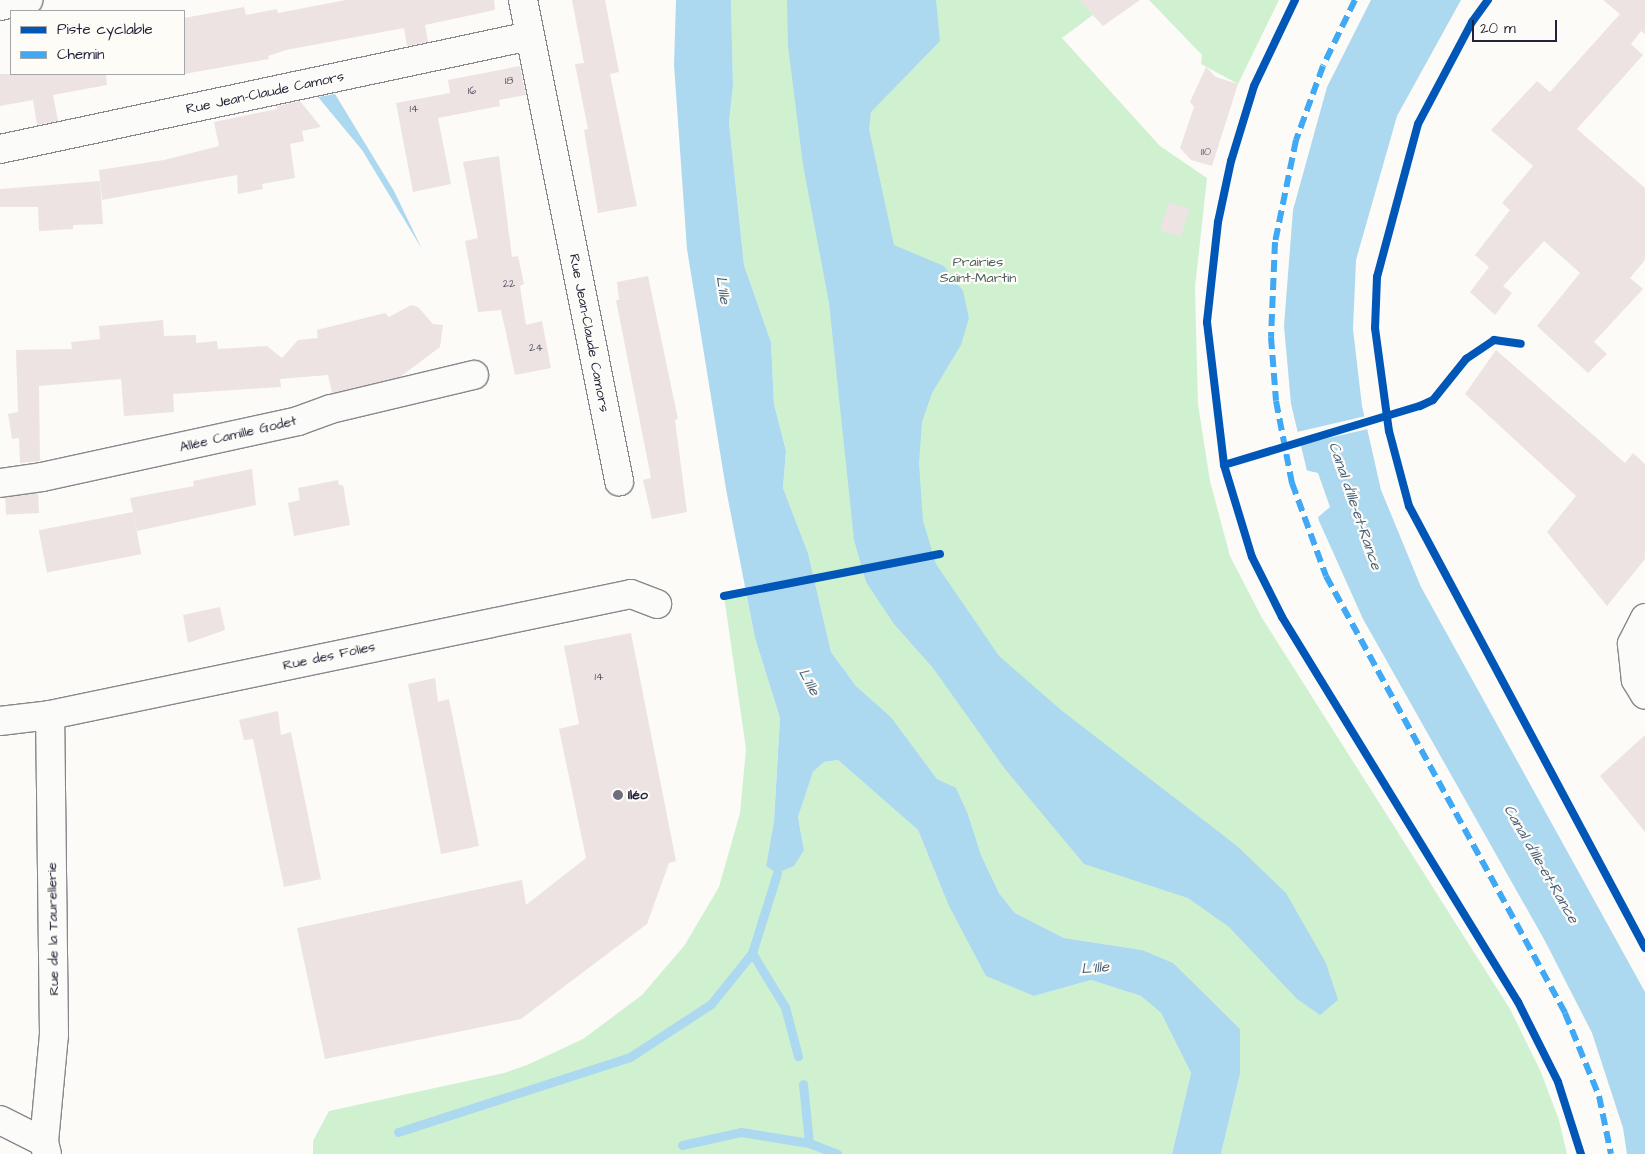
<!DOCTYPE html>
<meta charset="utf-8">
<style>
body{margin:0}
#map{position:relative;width:1645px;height:1154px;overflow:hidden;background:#fcfbf8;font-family:"Architects Daughter",sans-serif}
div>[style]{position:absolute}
.green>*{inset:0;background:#d0f1d0}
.water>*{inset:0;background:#acd9ef}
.pier>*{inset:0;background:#fcfbf8;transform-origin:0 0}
.stream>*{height:9px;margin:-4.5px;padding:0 4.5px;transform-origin:4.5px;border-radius:4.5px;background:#acd9ef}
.building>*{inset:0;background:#ece3e2;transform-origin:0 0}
.roads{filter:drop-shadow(1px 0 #88888c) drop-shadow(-1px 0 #88888c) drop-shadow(0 1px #88888c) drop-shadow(0 -1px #88888c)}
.minor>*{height:28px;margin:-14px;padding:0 14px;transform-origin:14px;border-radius:14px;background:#fbfbf9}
.quiet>*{height:6px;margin-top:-3px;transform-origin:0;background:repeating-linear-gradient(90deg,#3fa9f5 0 12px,transparent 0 18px)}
.cycleway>*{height:8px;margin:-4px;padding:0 4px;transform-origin:4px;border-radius:4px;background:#0057b8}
.dots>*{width:14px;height:14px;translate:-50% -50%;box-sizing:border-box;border:2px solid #fdfcf7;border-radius:50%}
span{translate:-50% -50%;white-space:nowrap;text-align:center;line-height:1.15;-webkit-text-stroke:4.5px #fdfcf7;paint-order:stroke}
.number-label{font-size:11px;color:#565366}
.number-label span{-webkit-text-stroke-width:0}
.street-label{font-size:14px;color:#22223b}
.park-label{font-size:14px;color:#4b5d5e}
.poi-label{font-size:14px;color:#22223b;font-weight:700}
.left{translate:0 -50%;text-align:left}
.water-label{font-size:15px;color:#465d79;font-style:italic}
.legend{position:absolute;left:10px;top:10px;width:175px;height:65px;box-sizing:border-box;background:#fdfcf7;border:1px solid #a5a5ac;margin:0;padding:6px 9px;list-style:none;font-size:15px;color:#22223b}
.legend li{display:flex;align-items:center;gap:10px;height:25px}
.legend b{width:25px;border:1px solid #a5a5ac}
.scale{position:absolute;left:1472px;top:20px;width:85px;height:22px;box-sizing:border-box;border:2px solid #22223b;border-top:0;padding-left:6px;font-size:15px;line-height:18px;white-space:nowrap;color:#22223b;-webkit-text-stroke:4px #fdfcf7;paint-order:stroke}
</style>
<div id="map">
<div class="green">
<div style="clip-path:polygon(731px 0,1113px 0,1062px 38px,1160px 146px,1207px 178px,1195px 288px,1198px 404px,1210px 481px,1230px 556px,1262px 618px,1510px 1009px,1541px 1072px,1559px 1120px,1567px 1154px,1221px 1154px,1240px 1074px,1142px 950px,1064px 938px,1015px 913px,999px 893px,981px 855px,968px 814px,956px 789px,937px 779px,891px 717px,856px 686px,831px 652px,808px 553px,783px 488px,786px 451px,774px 404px,771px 342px,744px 265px,729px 122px,733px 86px)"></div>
<div style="clip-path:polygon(1149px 0,1279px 0,1238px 84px,1201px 64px,1202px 55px)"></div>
<div style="clip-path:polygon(746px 592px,755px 638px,780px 718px,774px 821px,766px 866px,804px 850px,798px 817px,813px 772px,824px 762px,838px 760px,918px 830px,948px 904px,1034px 996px,1091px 980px,1141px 996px,1161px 1013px,1191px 1073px,1172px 1154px,313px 1154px,313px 1141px,329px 1111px,504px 1073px,527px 1065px,583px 1039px,642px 995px,684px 946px,719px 887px,740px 813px,746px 749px,724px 596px)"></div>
</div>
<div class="water">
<div style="clip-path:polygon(676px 0,731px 0,733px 86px,729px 122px,744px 265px,771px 342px,774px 404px,786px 451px,783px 488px,808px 553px,831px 652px,856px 686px,891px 717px,937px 779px,956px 788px,968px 814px,981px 855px,999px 893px,1015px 913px,1064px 938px,1142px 950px,1173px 963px,1240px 1029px,1240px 1074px,1221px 1154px,1172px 1154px,1191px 1073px,1161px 1013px,1141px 996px,1091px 980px,1034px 996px,986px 976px,948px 904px,918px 830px,838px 760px,824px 762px,813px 772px,798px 817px,804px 850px,794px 866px,777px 873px,766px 866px,774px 821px,780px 718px,755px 638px,726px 489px,687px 249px,674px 65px)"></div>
<div style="clip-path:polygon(787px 0,936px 0,940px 41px,871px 112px,869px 129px,894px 245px,944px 266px,963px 291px,969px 318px,961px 345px,932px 393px,922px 422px,919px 463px,923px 521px,936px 564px,999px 656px,1061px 710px,1237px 846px,1286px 893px,1326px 963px,1338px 1000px,1320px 1015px,1297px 999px,1229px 927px,1188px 898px,1084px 864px,1005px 769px,933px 668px,894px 624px,866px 582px,854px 540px,829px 303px,803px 165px,788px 46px)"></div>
<div style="clip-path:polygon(1371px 0,1461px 0,1397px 116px,1356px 260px,1353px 329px,1362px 406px,1381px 490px,1421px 587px,1645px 992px,1645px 1154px,1627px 1154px,1623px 1128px,1592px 1033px,1545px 941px,1363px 619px,1319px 521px,1291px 404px,1284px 326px,1293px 210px,1327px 87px)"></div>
<div style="clip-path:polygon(335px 94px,394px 191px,422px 249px,362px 150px,318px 97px)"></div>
</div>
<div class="pier">
<div style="left:1366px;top:416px;width:13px;height:72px;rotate:77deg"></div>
<div style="clip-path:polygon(1305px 470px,1318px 473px,1330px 507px,1317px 518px)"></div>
</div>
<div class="stream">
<div style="left:752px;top:953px;width:63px;rotate:58.6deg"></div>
<div style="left:785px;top:1007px;width:51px;rotate:75.1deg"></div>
<div style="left:803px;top:1084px;width:59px;rotate:84.2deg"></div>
<div style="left:809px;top:1143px;width:30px;rotate:21deg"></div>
<div style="left:398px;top:1132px;width:244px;rotate:-17.9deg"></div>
<div style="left:630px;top:1057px;width:97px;rotate:-33.2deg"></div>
<div style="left:711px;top:1004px;width:65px;rotate:-51.2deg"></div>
<div style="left:752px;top:953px;width:84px;rotate:-72.6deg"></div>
<div style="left:682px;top:1145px;width:60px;rotate:-12.4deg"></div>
<div style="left:741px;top:1132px;width:69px;rotate:9.2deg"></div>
</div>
<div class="building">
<div style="clip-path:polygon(346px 0,494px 0,495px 10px,425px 25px,428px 42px,407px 46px,404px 28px,286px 50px,268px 56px,269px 59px,184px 74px,184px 18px,244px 7px,246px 15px,277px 9px,278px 13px)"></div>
<div style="clip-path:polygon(572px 0,605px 0,619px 72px,610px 74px,637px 206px,598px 213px,584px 130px,588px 129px,575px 64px,584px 63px)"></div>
<div style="clip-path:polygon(1079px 0,1140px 0,1103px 26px)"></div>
<div style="clip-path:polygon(1603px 0,1645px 0,1645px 34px,1641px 31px,1631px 44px,1643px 55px,1577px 129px,1645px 188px,1645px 260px,1630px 278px,1643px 289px,1594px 342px,1607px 354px,1588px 373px,1537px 326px,1580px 273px,1544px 241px,1503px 286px,1512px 293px,1495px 315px,1470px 292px,1489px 267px,1475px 255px,1510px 210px,1502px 203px,1533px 166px,1491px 130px,1537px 81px,1550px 92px,1620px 14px)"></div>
<div style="clip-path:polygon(520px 66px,526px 95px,499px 100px,500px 106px,438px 118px,451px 184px,413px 192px,396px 103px,450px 93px,448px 80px)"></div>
<div style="clip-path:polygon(1206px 67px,1216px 77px,1238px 84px,1212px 166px,1191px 160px,1180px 148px,1194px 107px,1190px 102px)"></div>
<div style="clip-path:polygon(0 74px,106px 74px,107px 85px,53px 95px,58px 121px,37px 125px,33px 100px,0 106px)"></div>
<div style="clip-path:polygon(300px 101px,321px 127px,302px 131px,304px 141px,290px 144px,295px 178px,262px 184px,263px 189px,238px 194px,237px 175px,102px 200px,99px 170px,164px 160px,219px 146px,214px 122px,277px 109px,277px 106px)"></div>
<div style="clip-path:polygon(499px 156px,512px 257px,518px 256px,524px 284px,520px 286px,526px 325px,542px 321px,551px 368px,515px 375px,501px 310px,478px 312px,465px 241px,478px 238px,463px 162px)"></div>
<div style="clip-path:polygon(100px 181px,103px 224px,73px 225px,73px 229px,39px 231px,38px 207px,0 207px,0 189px)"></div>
<div style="left:1169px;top:202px;width:22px;height:30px;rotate:18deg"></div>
<div style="clip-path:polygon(648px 276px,678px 419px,675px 420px,687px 512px,652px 519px,643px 480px,651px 478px,616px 300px,619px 300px,617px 282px)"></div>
<div style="clip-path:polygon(411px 305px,418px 307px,433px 324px,443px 325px,440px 347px,400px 377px,332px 393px,328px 375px,280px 379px,281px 387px,173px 394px,174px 412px,124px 416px,121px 379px,39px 386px,40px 461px,20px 463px,19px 438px,12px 439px,8px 414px,18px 412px,16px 350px,72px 349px,71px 342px,100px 339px,99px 326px,163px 320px,164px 336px,196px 335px,196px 343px,217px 341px,218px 349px,267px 346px,282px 358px,298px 340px,318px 338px,317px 330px,385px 313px,389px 317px)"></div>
<div style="clip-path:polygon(1496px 350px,1625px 463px,1633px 453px,1645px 464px,1645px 559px,1607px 606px,1547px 532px,1576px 496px,1465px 394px)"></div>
<div style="clip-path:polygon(252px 469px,256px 505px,137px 531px,130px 498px,194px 486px,193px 481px)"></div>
<div style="clip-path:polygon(338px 480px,339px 485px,343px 485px,350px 525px,294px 536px,288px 503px,300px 500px,298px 488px)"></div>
<div style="left:38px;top:493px;width:20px;height:33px;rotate:87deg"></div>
<div style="left:133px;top:512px;width:43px;height:96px;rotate:79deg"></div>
<div style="clip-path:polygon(220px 607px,225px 630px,188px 643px,183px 615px)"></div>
<div style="clip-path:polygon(631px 633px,676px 861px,669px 863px,647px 924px,521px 1019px,325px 1059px,297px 928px,522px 880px,526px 905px,586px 858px,559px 729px,579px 724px,564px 646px)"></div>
<div style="clip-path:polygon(435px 678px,438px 702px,449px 699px,479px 846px,441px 854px,408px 684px)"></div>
<div style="clip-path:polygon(278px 711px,281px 735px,291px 732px,321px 879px,284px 887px,253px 739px,244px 740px,239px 720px)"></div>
<div style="clip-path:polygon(1645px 735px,1645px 832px,1600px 776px)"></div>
</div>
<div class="roads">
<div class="minor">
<div style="left:523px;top:0;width:491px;rotate:78.7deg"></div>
<div style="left:0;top:6px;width:29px;rotate:-12deg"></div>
<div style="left:0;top:149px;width:542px;rotate:-12.04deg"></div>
<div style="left:0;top:483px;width:42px;rotate:-8.1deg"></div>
<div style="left:42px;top:477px;width:262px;rotate:-12.3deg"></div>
<div style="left:298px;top:421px;width:35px;rotate:-20deg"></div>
<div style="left:331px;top:409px;width:147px;rotate:-13.4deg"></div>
<div style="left:1645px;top:618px;width:29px;rotate:117deg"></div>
<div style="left:1632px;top:644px;width:36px;rotate:84deg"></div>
<div style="left:1636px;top:680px;width:17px;rotate:59deg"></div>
<div style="left:0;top:721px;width:50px;rotate:-6.8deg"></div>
<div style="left:50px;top:715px;width:593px;rotate:-11.76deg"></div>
<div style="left:631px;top:594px;width:28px;rotate:21deg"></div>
<div style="left:0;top:1120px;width:49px;rotate:26.6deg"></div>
<div style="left:44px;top:1142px;width:12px;rotate:76deg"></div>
<div style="left:44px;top:1142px;width:107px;rotate:-84.7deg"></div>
<div style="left:54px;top:1035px;width:320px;rotate:-90.7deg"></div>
</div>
</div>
<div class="quiet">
<div style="left:1355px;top:0;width:73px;rotate:115.9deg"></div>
<div style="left:1323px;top:66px;width:79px;rotate:110deg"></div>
<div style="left:1296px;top:140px;width:104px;rotate:101.6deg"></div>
<div style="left:1275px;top:242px;width:95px;rotate:92.4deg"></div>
<div style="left:1271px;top:337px;width:64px;rotate:85.5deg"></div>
<div style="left:1276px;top:401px;width:84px;rotate:79deg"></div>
<div style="left:1292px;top:483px;width:99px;rotate:69.9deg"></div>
<div style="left:1326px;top:576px;width:498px;rotate:61.3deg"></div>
<div style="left:1565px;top:1013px;width:90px;rotate:67.7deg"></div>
<div style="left:1599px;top:1096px;width:59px;rotate:78.3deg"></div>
</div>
<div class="cycleway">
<div style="left:1295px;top:0;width:95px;rotate:115.5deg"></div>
<div style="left:1254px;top:86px;width:78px;rotate:107deg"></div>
<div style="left:1231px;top:161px;width:62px;rotate:102deg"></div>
<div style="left:1218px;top:222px;width:101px;rotate:96.3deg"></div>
<div style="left:1207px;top:322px;width:144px;rotate:83.2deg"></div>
<div style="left:1224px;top:465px;width:96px;rotate:73.1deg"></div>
<div style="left:1252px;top:557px;width:67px;rotate:63.4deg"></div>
<div style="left:1282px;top:617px;width:452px;rotate:58.5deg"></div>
<div style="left:1518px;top:1002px;width:89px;rotate:63.4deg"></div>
<div style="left:1558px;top:1082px;width:76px;rotate:72.3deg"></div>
<div style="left:1488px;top:0;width:27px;rotate:126deg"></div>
<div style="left:1472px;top:22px;width:115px;rotate:117.9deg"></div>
<div style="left:1418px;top:124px;width:158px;rotate:105deg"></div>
<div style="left:1377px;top:277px;width:51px;rotate:92.2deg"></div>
<div style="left:1375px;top:328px;width:104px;rotate:82.3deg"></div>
<div style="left:1389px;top:431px;width:78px;rotate:75.1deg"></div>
<div style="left:1409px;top:506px;width:501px;rotate:61.9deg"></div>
<div style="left:1224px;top:465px;width:205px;rotate:-16.8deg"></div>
<div style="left:1420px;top:406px;width:14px;rotate:-25deg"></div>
<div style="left:1433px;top:400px;width:53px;rotate:-51.2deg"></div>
<div style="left:1466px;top:359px;width:34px;rotate:-34deg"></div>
<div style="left:1494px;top:340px;width:27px;rotate:8deg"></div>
<div style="left:724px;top:596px;width:220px;rotate:-11deg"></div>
</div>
<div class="dots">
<div style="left:618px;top:795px;background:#6e6e7d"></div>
</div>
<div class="number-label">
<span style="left:509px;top:81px">18</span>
<span style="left:472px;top:91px">16</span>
<span style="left:414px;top:109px">14</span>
<span style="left:1206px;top:152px">110</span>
<span style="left:509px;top:284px">22</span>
<span style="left:536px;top:348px">24</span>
<span style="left:599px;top:677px">14</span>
</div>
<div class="street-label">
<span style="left:265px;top:93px;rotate:-12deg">Rue Jean-Claude Camors</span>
<span style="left:589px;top:333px;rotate:79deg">Rue Jean-Claude Camors</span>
<span style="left:238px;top:434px;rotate:-13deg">Allée Camille Godet</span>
<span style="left:329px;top:656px;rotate:-12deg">Rue des Folies</span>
<span style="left:53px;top:929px;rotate:-91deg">Rue de la Taurellerie</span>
</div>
<div class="park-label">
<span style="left:978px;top:270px">Prairies<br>Saint-Martin</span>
</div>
<div class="poi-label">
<span class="left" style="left:628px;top:795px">Iléo</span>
</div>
<div class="water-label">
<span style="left:723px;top:290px;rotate:81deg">L'Ille</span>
<span style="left:1355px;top:506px;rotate:71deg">Canal d'Ille-et-Rance</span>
<span style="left:809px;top:682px;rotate:62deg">L'Ille</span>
<span style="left:1541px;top:864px;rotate:60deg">Canal d'Ille-et-Rance</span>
<span style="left:1095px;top:968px;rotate:-5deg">L'Ille</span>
</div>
<ul class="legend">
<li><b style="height:6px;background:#0057b8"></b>Piste cyclable</li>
<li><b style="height:6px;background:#3fa9f5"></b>Chemin</li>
</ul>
<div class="scale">20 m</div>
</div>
